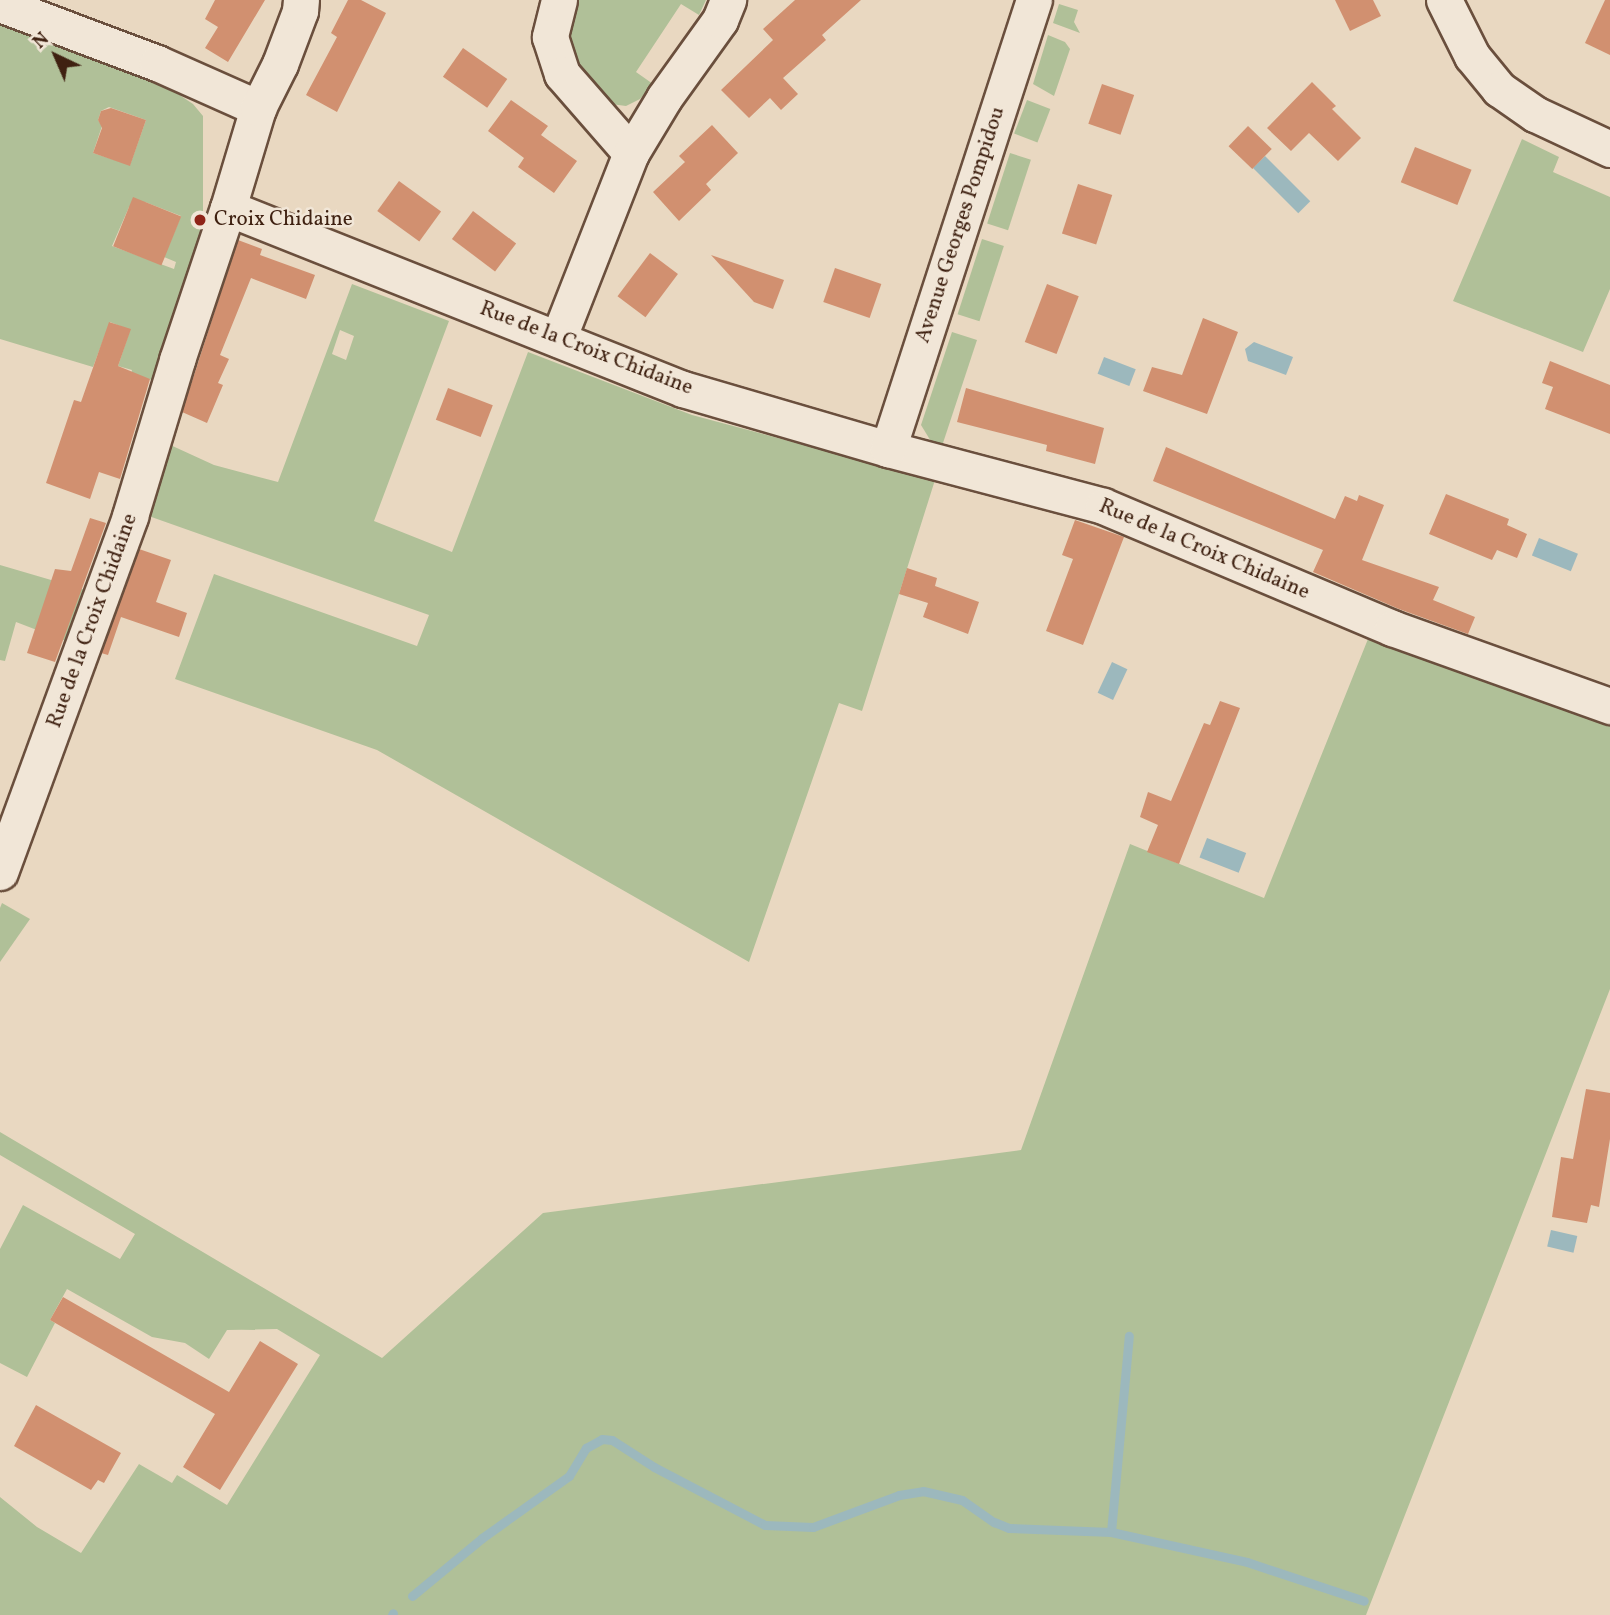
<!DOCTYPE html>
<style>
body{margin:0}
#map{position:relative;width:1610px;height:1615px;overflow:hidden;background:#e9d8c1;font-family:Vollkorn,serif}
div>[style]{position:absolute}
.green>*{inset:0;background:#b0c098;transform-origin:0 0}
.water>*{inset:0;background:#9cb8bd;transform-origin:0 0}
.stream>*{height:9px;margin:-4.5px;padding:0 4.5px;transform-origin:4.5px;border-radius:4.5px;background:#9cb8bd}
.building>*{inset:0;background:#d19070;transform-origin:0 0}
.roads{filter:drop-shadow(2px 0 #6a4f3d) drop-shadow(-2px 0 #6a4f3d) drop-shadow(0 2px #6a4f3d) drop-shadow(0 -2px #6a4f3d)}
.minor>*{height:35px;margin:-17.5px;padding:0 17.5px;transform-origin:17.5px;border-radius:17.5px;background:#f1e6d7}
.dots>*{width:19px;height:19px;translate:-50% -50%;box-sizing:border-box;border:4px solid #f1e6d7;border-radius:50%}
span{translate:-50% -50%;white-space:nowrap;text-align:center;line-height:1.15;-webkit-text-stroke:5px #f1e6d7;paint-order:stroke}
.poi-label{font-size:21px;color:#3f2111}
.left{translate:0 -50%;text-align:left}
.street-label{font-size:21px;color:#3f2111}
.north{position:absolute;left:21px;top:21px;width:70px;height:70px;-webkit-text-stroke:5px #f1e6d7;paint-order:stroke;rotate:316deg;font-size:19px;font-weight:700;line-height:28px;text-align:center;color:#3f2111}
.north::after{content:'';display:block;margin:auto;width:24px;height:32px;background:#3f2111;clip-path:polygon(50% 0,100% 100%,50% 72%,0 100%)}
</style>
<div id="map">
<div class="green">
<div style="clip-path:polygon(578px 0,706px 0,699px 15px,681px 4px,636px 72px,653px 84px,640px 99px,626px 106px,611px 104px,593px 88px,575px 63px,567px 30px)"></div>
<div style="clip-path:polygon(1059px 4px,1078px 10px,1074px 22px,1080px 33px,1053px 23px)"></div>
<div style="clip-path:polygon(evenodd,0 23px,102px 58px,163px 84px,193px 104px,203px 116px,203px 218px,198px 216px,195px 222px,203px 225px,159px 382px,131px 374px,132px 370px,118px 366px,130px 330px,110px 322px,93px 367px,0 339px,0 23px,109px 107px,146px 120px,130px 165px,93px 153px,102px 126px,98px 120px,101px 111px,109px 107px,0 23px,145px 202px,181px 216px,164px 257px,176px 262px,174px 269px,112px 246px,129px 207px,145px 202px)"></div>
<div style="clip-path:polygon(1048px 35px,1065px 42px,1070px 49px,1054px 96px,1033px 84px)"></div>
<div style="left:1027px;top:100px;width:25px;height:36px;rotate:21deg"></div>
<div style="clip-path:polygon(1522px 139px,1559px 157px,1553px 172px,1610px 197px,1610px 289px,1583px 352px,1453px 301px)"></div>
<div style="left:1010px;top:153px;width:22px;height:74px;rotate:18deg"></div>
<div style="left:982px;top:239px;width:23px;height:79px;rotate:18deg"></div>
<div style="clip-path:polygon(evenodd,352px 284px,449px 321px,374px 521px,452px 552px,528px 352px,692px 415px,935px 480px,862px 711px,839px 703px,749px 962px,377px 750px,175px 679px,214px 574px,417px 646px,429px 615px,143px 514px,166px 443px,214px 465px,278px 482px,352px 284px,340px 330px,354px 336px,346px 360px,332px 354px,340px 330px)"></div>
<div style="clip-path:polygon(952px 332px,977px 340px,942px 446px,932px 443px,921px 425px)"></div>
<div style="clip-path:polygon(0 565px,92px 592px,71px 643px,16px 622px,5px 661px,0 660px)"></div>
<div style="clip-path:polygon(1370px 634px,1610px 721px,1610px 989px,1366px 1615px,0 1615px,0 1497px,37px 1527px,81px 1553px,139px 1464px,172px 1483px,177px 1475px,227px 1505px,320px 1355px,277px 1329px,227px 1330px,209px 1359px,185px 1343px,152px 1337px,67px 1289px,50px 1320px,55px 1323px,27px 1377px,0 1363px,0 1249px,23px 1205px,120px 1259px,135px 1234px,0 1155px,0 1132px,382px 1358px,543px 1213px,1021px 1150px,1130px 844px,1264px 898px)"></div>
<div style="clip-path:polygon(2px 903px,30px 919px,0 962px,0 908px)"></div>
</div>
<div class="water">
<div style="left:1265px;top:156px;width:64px;height:17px;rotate:45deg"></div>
<div style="clip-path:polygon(1254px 342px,1293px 357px,1286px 375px,1248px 361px,1245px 349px)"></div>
<div style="left:1104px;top:357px;width:34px;height:18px;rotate:21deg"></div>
<div style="left:1539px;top:538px;width:42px;height:19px;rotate:22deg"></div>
<div style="left:1112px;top:662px;width:17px;height:34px;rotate:25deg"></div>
<div style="left:1207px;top:838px;width:42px;height:21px;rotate:21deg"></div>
<div style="left:1551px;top:1230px;width:27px;height:17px;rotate:13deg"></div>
</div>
<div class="stream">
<div style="left:1111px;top:1532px;width:197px;rotate:-84.8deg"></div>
<div style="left:412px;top:1596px;width:91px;rotate:-39.6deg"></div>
<div style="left:482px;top:1538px;width:107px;rotate:-35.5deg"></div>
<div style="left:569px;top:1476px;width:33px;rotate:-59deg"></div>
<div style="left:586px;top:1448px;width:18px;rotate:-29deg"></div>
<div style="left:602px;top:1439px;width:10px;rotate:6deg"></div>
<div style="left:612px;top:1440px;width:50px;rotate:32.7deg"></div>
<div style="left:654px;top:1467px;width:125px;rotate:27.6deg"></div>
<div style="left:765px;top:1525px;width:48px;rotate:2.4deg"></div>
<div style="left:813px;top:1527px;width:92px;rotate:-20.4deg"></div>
<div style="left:899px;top:1495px;width:24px;rotate:-9deg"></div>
<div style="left:923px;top:1491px;width:40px;rotate:13deg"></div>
<div style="left:962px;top:1500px;width:39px;rotate:35deg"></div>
<div style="left:994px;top:1522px;width:16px;rotate:22deg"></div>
<div style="left:1009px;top:1528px;width:102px;rotate:2.2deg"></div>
<div style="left:1111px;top:1532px;width:139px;rotate:12.4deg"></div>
<div style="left:1247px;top:1562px;width:123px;rotate:18.4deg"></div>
<div style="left:392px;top:1615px;width:2px;rotate:-63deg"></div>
</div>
<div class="building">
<div style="clip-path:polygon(215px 0,265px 0,228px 62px,205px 48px,218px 27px,205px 19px)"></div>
<div style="clip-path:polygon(348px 0,361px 0,386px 13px,337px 112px,306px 95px,337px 37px,331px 33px)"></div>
<div style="clip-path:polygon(795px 0,861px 0,822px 35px,826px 40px,783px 78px,798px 94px,781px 110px,770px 98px,749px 118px,721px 90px,773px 40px,763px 29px)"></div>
<div style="clip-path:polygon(1335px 0,1373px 0,1381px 16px,1350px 31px)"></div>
<div style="clip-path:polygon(1605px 0,1610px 0,1610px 55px,1585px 43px)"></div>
<div style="left:463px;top:48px;width:54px;height:35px;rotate:35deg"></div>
<div style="clip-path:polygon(1312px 82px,1336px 106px,1332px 109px,1361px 138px,1338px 161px,1309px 133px,1291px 151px,1267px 128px)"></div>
<div style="left:1102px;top:84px;width:34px;height:42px;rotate:19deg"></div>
<div style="clip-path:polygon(511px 100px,548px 126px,541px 135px,577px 161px,554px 193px,518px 167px,524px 158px,488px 131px)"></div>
<div style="clip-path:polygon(111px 108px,146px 120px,130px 166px,93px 153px,102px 128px,98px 120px,101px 111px)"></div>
<div style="clip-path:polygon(712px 125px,738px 153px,706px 184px,711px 190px,679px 221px,653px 192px,685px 162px,679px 156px)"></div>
<div style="left:1248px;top:126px;width:33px;height:28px;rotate:44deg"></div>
<div style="left:1415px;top:147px;width:61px;height:38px;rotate:22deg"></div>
<div style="left:399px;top:181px;width:52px;height:37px;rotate:36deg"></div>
<div style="left:1078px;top:184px;width:36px;height:52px;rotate:18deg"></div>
<div style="left:133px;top:197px;width:52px;height:53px;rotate:22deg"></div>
<div style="left:473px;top:211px;width:54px;height:35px;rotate:37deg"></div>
<div style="clip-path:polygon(238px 240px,262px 249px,260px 255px,315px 275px,306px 299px,251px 278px,220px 355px,229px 359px,218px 383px,223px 385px,207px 423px,182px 412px)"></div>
<div style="left:650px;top:253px;width:35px;height:54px;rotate:37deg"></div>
<div style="clip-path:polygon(711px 255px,784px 280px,773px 309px,754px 302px)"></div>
<div style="left:835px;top:268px;width:49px;height:36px;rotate:19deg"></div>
<div style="left:1047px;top:284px;width:34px;height:62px;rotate:21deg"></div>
<div style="clip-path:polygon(1203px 318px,1238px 332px,1207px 414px,1143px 391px,1152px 367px,1182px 375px)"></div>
<div style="clip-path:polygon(109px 322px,131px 329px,118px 366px,150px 379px,120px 479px,99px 472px,90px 499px,46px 483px,74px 400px,81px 402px)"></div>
<div style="clip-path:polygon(1550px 361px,1610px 385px,1610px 434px,1545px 409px,1553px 387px,1542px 383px)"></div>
<div style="left:448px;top:388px;width:48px;height:34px;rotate:21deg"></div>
<div style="clip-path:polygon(966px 388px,1104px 428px,1095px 464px,1046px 451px,1047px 445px,957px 422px)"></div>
<div style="clip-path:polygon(1166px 447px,1335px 519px,1345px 496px,1357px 501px,1359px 495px,1384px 505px,1362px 560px,1439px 587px,1433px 600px,1475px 617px,1468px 634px,1399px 609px,1313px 572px,1323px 550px,1153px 481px)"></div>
<div style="clip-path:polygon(1446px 494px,1509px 519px,1507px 525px,1527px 534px,1517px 558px,1497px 550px,1492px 560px,1429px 534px)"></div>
<div style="clip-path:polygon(90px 518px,106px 523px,55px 662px,27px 653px,55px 569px,71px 571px)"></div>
<div style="clip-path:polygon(1075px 520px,1124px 537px,1083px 645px,1046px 631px,1073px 559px,1062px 555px)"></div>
<div style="clip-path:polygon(139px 549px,171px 560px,156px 602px,187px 613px,179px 637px,121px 617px,108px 655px,101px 653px)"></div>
<div style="clip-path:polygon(907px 568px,937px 578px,935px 586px,979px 602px,968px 634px,923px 617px,928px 603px,899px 594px)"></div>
<div style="clip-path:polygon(1220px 701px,1240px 708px,1179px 864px,1147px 852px,1158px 825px,1140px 817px,1148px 792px,1171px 801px,1204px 723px,1210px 725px)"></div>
<div style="clip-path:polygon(1586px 1089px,1610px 1093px,1610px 1139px,1599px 1207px,1591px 1205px,1587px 1223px,1552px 1217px,1561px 1157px,1573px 1159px)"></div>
<div style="clip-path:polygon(63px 1297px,229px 1392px,260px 1341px,298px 1364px,220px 1490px,183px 1467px,215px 1414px,50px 1320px)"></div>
<div style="clip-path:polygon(36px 1405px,121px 1453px,104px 1483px,98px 1480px,91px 1490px,14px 1446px)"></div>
</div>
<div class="roads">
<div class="minor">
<div style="left:559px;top:0;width:38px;rotate:104deg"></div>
<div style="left:550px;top:37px;width:39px;rotate:72deg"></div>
<div style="left:562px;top:74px;width:105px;rotate:48.9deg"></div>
<div style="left:1444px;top:0;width:63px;rotate:63.4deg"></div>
<div style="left:1472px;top:56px;width:43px;rotate:50.7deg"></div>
<div style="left:1499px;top:89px;width:44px;rotate:34.8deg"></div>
<div style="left:1535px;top:114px;width:83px;rotate:25deg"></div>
<div style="left:0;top:4px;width:168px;rotate:20.6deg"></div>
<div style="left:157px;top:63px;width:111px;rotate:24deg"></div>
<div style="left:228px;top:208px;width:490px;rotate:21.7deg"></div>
<div style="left:683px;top:389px;width:214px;rotate:16.3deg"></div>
<div style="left:888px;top:449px;width:222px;rotate:14.8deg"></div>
<div style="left:1103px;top:506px;width:314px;rotate:22.9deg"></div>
<div style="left:1392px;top:628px;width:232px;rotate:19.7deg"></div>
<div style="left:558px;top:339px;width:200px;rotate:-68.6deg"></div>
<div style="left:631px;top:153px;width:64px;rotate:-59deg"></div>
<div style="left:664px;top:98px;width:96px;rotate:-54.3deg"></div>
<div style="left:720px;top:20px;width:22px;rotate:-68deg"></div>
<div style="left:888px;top:449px;width:472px;rotate:-72deg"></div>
<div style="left:0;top:872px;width:379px;rotate:-69.9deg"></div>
<div style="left:130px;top:516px;width:163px;rotate:-73.2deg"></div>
<div style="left:177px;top:360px;width:160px;rotate:-71.5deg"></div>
<div style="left:228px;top:208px;width:104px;rotate:-73.3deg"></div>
<div style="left:258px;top:108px;width:49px;rotate:-63.4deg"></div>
<div style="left:280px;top:64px;width:57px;rotate:-69.3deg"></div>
<div style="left:300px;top:11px;width:11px;rotate:-85deg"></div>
</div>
</div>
<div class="dots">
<div style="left:200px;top:220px;background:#8f2418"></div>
</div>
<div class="poi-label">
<span class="left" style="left:214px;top:220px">Croix Chidaine</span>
</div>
<div class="street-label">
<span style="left:961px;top:225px;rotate:-72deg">Avenue Georges Pompidou</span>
<span style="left:586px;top:349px;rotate:21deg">Rue de la Croix Chidaine</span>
<span style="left:1204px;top:550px;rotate:23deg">Rue de la Croix Chidaine</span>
<span style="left:93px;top:621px;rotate:-70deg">Rue de la Croix Chidaine</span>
</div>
<div class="north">N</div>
</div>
